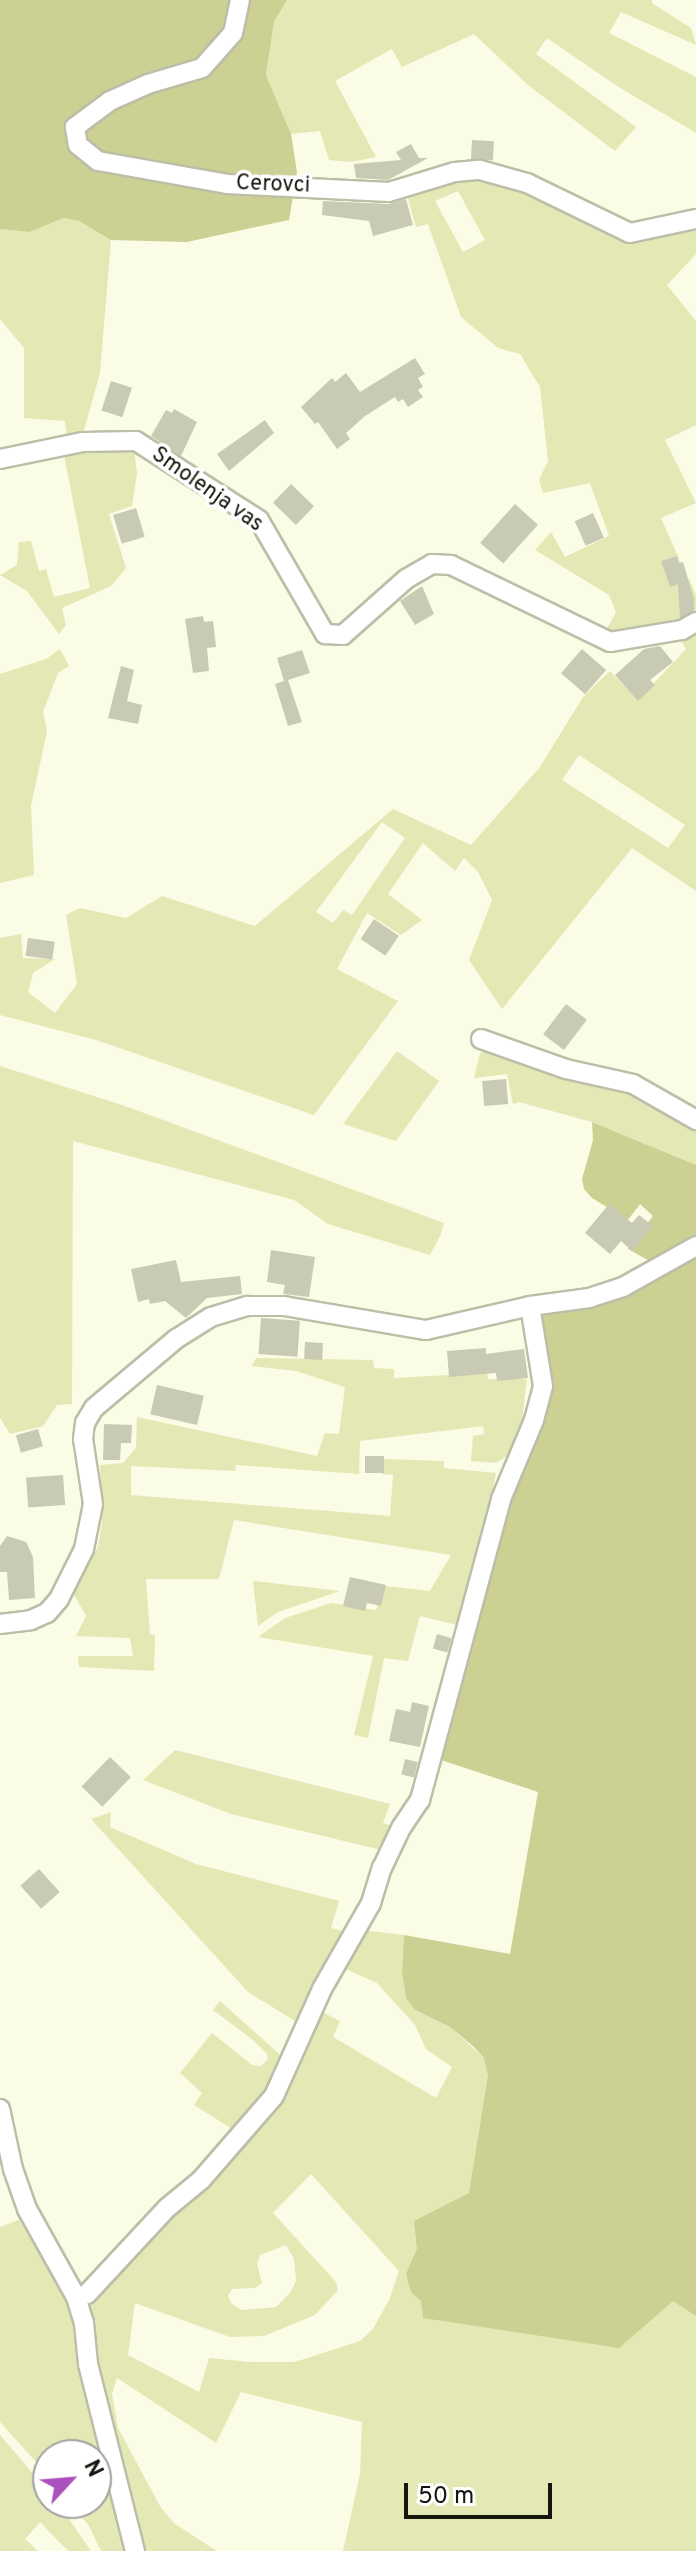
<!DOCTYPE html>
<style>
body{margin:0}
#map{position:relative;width:696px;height:2551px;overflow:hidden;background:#fafce5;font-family:Overpass,sans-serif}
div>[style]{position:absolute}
.green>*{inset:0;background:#e4e8b4}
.forest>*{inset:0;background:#ccd092}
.building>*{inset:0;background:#c8cab4;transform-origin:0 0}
.roads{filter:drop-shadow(2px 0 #bcbea8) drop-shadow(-2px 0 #bcbea8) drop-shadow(0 2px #bcbea8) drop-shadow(0 -2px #bcbea8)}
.minor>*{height:18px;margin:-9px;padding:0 9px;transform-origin:9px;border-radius:9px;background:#fff}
span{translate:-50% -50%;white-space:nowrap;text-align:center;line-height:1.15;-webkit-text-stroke:7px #fff;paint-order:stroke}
.street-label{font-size:22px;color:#15160e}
.north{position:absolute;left:32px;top:2439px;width:80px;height:80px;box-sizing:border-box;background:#fff;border:2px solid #a1a29f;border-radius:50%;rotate:64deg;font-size:22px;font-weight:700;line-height:32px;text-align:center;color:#15160e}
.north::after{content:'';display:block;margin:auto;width:28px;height:36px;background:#ab51bd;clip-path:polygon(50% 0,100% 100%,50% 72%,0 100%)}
.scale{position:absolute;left:404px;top:2483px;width:148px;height:36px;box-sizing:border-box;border:4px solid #15160e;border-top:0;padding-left:10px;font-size:24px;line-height:28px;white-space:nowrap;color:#15160e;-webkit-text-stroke:6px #fff;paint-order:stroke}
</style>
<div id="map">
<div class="green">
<div style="clip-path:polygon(287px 0,652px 0,652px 3px,691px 28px,696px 45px,621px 12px,609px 33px,696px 77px,696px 133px,617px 86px,547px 38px,536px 54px,636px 127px,615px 151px,528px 85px,474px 34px,402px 67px,392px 49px,335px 81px,376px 157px,351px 162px,329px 160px,320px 131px,291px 134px,266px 75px,274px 22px)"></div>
<div style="clip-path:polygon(evenodd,501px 176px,627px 236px,696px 225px,696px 254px,667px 285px,696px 321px,696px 425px,665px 440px,696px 503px,661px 518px,680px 561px,664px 570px,670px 586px,689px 579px,696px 595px,696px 612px,680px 619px,604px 634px,616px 612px,609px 595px,535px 550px,551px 532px,565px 557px,609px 536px,590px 483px,543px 493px,539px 480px,548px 461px,540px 387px,520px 354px,498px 348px,461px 317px,428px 224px,416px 227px,406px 192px,439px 180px,501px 176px,458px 191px,485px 240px,463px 252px,435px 201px,458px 191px)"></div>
<div style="clip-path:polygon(62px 218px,79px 221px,111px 240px,100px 373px,83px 434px,67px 437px,65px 421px,24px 418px,24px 348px,0 319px,0 229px,31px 232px)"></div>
<div style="clip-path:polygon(134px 448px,137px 474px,132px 506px,109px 514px,126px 568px,111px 586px,62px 608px,66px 625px,59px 634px,27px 591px,0 575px,17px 565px,19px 542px,31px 541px,39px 571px,46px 569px,54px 597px,90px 588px,63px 450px)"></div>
<div style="clip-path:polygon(evenodd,696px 630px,696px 891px,632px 848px,502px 1009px,469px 960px,492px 900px,478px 872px,464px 858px,455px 871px,423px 843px,388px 894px,422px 920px,401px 935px,367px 913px,337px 969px,398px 1001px,314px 1115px,96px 1040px,0 1015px,0 938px,21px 934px,23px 958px,55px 959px,33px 973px,28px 992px,55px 1013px,77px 984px,66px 915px,80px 908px,126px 918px,162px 896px,255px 926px,393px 809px,471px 845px,540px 767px,583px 697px,610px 671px,638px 700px,686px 649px,680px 639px,696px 630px,579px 755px,685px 825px,668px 848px,562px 780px,579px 755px,696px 630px,382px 822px,405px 838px,352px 915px,343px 910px,333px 923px,316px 912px,382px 822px)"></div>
<div style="clip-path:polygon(60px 649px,69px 666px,58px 673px,43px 712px,47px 731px,31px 806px,34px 875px,0 883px,0 674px,46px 659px)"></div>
<div style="clip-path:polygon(486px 1048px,637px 1096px,696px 1127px,696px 1165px,592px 1122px,519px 1102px,513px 1104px,507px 1074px,474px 1078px,480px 1054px)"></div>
<div style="clip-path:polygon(397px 1051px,439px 1081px,396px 1141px,343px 1124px)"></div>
<div style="clip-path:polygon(0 1066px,125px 1106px,444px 1223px,440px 1236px,430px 1255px,328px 1224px,294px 1200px,73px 1141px,72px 1404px,57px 1405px,43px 1426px,10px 1434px,0 1418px)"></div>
<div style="clip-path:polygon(256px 1358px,373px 1360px,374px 1368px,394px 1369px,394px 1378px,487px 1373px,488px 1379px,527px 1379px,521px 1429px,507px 1456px,496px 1463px,471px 1461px,473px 1436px,484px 1434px,483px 1426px,360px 1441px,359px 1474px,236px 1465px,235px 1471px,131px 1466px,131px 1495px,390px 1516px,393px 1475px,382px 1474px,382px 1459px,444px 1461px,444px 1468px,496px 1473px,465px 1627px,420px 1616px,408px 1661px,384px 1658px,368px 1738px,354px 1735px,373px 1656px,258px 1637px,285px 1618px,331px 1603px,376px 1610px,384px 1586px,430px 1591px,451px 1555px,234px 1520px,219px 1579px,146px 1579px,150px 1634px,155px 1635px,154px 1671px,79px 1667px,78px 1656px,133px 1656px,130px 1638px,76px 1636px,86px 1616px,73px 1593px,98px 1546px,102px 1523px,100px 1465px,123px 1463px,136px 1448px,137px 1417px,317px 1456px,325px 1433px,339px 1434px,345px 1387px,296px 1371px,252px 1366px)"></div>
<div style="clip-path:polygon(253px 1581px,340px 1591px,278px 1612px,258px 1626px)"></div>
<div style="clip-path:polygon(175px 1750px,390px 1804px,383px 1823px,396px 1827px,386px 1851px,231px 1814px,143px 1780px)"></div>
<div style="clip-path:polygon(111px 1812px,110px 1827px,196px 1864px,339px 1901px,331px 1928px,350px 1933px,297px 2022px,248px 1992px,91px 1819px)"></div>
<div style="clip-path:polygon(evenodd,361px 1930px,404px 1935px,402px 1971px,415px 2010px,450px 2027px,484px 2058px,488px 2076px,487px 2105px,683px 2292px,696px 2287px,696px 2551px,343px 2551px,360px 2474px,362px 2422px,241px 2392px,216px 2443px,117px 2378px,112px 2394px,118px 2428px,161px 2508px,175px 2524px,217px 2551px,139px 2551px,100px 2399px,89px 2311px,93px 2298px,251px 2130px,317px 2009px,340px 2021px,333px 2037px,436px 2098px,452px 2067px,426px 2049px,415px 2025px,377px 1983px,341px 1967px,361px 1930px,311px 2174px,399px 2271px,389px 2300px,373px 2329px,360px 2341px,295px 2362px,250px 2362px,209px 2358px,199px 2392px,128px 2355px,135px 2303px,230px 2337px,264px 2336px,315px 2315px,338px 2290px,336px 2282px,273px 2213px,311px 2174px,361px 1930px,286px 2245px,294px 2259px,296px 2281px,290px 2293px,276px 2307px,242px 2310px,232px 2304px,228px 2296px,232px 2289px,255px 2288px,262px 2283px,257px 2264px,260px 2255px,286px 2245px)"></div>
<div style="clip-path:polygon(220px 2001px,286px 2060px,274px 2086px,237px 2132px,194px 2105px,202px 2093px,180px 2073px,212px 2033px,252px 2065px,261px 2066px,268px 2059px,267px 2054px,253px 2040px,213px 2010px)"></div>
<div style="clip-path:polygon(19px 2220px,77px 2317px,129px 2551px,101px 2551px,89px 2526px,70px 2503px,96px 2503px,96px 2455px,48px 2455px,48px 2475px,0 2422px,0 2227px)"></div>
<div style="clip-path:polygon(0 2435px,48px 2491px,48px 2503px,58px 2503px,91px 2551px,68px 2551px,40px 2522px,25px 2539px,38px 2551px,0 2551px)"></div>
</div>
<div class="forest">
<div style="clip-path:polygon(0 0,287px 0,274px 22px,266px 75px,291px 134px,297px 172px,289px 220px,187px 242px,111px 240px,79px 221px,63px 218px,30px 232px,0 229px)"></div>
<div style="clip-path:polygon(592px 1122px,696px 1165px,696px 1237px,655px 1264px,628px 1249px,653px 1216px,640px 1204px,628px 1220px,592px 1198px,584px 1189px,582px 1179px,593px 1140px)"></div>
<div style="clip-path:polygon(696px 1256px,696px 2316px,673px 2301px,619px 2348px,423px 2318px,421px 2301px,411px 2292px,406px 2274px,417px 2249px,414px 2221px,469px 2193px,488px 2076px,484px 2058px,474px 2047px,450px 2027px,415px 2010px,406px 1998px,402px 1971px,404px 1935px,510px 1954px,538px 1792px,438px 1759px,448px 1708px,478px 1621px,511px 1471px,542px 1411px,538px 1319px,546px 1309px)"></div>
</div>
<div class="building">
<div style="left:472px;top:140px;width:22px;height:19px;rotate:3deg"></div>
<div style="clip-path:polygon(411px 144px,419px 158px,428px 158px,388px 180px,356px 178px,354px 164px,401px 160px,396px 152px)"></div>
<div style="clip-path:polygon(406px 199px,413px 225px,373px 236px,369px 221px,322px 215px,323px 201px,388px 204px)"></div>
<div style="clip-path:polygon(415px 358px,425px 374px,418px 378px,423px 387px,418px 390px,423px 397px,408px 407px,403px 399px,398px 402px,395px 397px,365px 416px,346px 433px,350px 439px,337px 449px,318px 422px,315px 424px,301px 407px,332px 378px,335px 382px,346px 373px,360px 392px)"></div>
<div style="left:111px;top:381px;width:22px;height:31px;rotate:18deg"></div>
<div style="clip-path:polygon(174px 409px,197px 422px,181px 456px,151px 436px,166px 410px,172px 413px)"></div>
<div style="clip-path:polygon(265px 420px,274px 433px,229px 471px,217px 454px)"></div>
<div style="left:291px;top:484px;width:32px;height:26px;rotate:44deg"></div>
<div style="left:515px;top:504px;width:31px;height:52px;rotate:42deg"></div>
<div style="left:136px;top:508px;width:30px;height:24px;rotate:73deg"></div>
<div style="left:593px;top:513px;width:27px;height:20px;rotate:66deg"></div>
<div style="clip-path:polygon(677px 556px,679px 563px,683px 562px,694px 599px,694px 610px,680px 618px,678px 584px,670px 587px,661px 561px)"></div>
<div style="clip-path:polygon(422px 586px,434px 614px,415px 625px,400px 601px)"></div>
<div style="clip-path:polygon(203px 616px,204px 622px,213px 621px,216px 647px,207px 648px,209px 671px,193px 673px,185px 619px)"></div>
<div style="clip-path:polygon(660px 646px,673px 662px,650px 680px,655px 685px,638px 701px,615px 675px,644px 649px)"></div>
<div style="left:582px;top:649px;width:32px;height:32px;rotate:41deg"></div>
<div style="clip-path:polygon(302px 650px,310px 673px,288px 680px,302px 722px,288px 726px,275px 684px,284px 681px,277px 658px)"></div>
<div style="clip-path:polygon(121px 666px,134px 670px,127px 701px,142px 705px,138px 724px,108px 718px)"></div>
<div style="left:374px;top:919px;width:30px;height:24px;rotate:34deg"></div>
<div style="left:28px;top:938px;width:27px;height:18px;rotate:8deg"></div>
<div style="left:566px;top:1004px;width:26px;height:38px;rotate:37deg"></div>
<div style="left:506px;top:1079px;width:25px;height:24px;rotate:85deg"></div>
<div style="clip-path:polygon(609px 1204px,632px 1223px,639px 1215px,653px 1226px,632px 1251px,621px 1241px,610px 1254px,585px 1233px)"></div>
<div style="clip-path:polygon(271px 1250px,315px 1257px,309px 1297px,283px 1294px,285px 1285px,267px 1282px)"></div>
<div style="clip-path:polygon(176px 1260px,181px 1282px,240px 1276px,242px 1294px,207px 1298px,186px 1318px,165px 1301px,150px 1304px,149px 1299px,138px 1302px,131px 1269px)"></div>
<div style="left:261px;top:1318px;width:39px;height:36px;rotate:4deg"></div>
<div style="left:305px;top:1342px;width:18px;height:17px;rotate:3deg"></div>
<div style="clip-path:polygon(486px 1348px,486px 1354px,524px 1349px,528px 1378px,497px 1381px,496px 1373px,449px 1377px,447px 1351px)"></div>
<div style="left:157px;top:1385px;width:48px;height:30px;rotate:13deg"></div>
<div style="clip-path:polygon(104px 1424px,132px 1425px,131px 1443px,121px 1443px,120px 1460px,103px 1460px)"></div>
<div style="left:38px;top:1429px;width:18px;height:23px;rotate:74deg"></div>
<div style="left:365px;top:1456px;width:19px;height:17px"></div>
<div style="left:63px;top:1475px;width:30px;height:37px;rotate:86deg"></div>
<div style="clip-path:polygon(7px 1536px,26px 1542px,33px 1557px,35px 1598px,9px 1600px,7px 1572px,0 1572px,0 1546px)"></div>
<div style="clip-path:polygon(350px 1577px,386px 1585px,381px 1606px,367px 1603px,365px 1611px,343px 1606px)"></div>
<div style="left:437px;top:1634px;width:15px;height:15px;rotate:16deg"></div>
<div style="clip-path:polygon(412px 1702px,429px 1706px,420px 1747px,389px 1741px,396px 1709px,410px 1712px)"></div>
<div style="left:110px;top:1757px;width:29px;height:41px;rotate:44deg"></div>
<div style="left:405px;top:1759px;width:13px;height:16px;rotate:13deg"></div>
<div style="left:39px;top:1869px;width:31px;height:25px;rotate:48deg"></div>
</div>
<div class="roads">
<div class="minor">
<div style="left:240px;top:0;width:34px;rotate:102deg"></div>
<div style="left:233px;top:33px;width:47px;rotate:131.5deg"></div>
<div style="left:202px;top:68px;width:56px;rotate:163.5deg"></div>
<div style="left:148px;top:84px;width:42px;rotate:155.9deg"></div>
<div style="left:110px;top:101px;width:44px;rotate:143.4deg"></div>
<div style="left:75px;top:127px;width:18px;rotate:81deg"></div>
<div style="left:78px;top:145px;width:26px;rotate:39deg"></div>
<div style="left:98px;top:161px;width:131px;rotate:10.1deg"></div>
<div style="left:227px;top:184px;width:162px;rotate:2.8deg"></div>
<div style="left:389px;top:192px;width:69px;rotate:-16.9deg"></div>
<div style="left:455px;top:172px;width:25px;rotate:-5deg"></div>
<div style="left:480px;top:170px;width:49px;rotate:15.5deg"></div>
<div style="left:527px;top:183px;width:114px;rotate:25.9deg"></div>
<div style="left:630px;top:233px;width:67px;rotate:-12deg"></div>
<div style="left:0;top:459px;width:85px;rotate:-11.6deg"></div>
<div style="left:83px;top:442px;width:53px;rotate:-1.1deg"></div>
<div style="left:136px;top:441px;width:146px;rotate:32.7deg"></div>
<div style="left:259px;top:520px;width:132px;rotate:59.9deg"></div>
<div style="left:325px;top:634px;width:18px;rotate:3deg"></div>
<div style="left:343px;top:635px;width:84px;rotate:-41.6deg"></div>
<div style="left:406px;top:579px;width:30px;rotate:-30deg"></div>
<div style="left:432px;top:564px;width:19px;rotate:3deg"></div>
<div style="left:451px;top:565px;width:177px;rotate:25.8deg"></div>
<div style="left:610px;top:642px;width:73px;rotate:-9.5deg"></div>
<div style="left:682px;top:630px;width:16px;rotate:-30deg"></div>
<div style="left:481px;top:1039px;width:90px;rotate:19.4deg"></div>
<div style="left:566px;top:1069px;width:69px;rotate:12.6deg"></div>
<div style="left:633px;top:1084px;width:73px;rotate:29.7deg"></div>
<div style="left:0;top:1624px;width:31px;rotate:-7deg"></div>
<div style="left:31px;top:1620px;width:17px;rotate:-24deg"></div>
<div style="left:47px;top:1613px;width:18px;rotate:-49deg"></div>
<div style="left:59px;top:1599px;width:56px;rotate:-63.4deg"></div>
<div style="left:84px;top:1549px;width:46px;rotate:-78.7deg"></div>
<div style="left:93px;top:1504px;width:66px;rotate:-98.7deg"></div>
<div style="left:83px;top:1439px;width:16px;rotate:-83deg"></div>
<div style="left:85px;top:1423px;width:17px;rotate:-59deg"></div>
<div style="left:94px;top:1408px;width:107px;rotate:-40.1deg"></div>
<div style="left:176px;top:1339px;width:41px;rotate:-32.2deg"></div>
<div style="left:211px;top:1317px;width:38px;rotate:-17deg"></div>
<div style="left:247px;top:1306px;width:37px"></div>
<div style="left:284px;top:1306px;width:144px;rotate:9.6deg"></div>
<div style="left:426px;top:1330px;width:107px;rotate:-13deg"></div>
<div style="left:530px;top:1306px;width:60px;rotate:-7.7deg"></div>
<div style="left:589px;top:1298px;width:36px;rotate:-18deg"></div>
<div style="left:623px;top:1287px;width:84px;rotate:-29.3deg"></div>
<div style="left:0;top:2109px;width:61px;rotate:77.8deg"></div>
<div style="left:13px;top:2169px;width:42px;rotate:70.7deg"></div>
<div style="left:27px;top:2209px;width:101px;rotate:60.9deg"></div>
<div style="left:76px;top:2297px;width:27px;rotate:73deg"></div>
<div style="left:84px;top:2323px;width:41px;rotate:84.4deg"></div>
<div style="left:88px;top:2364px;width:193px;rotate:75.9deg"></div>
<div style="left:76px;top:2297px;width:11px;rotate:-15deg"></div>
<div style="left:87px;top:2294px;width:117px;rotate:-47.1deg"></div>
<div style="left:167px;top:2208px;width:44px;rotate:-39.5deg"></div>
<div style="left:201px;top:2180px;width:111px;rotate:-49deg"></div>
<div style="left:274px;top:2096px;width:117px;rotate:-65.8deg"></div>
<div style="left:322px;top:1989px;width:99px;rotate:-60.3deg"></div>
<div style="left:371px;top:1903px;width:37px;rotate:-73deg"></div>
<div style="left:382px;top:1868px;width:44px;rotate:-64.6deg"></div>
<div style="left:401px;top:1828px;width:34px;rotate:-56deg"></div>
<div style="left:420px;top:1800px;width:312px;rotate:-74.9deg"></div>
<div style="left:501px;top:1499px;width:86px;rotate:-67.3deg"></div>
<div style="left:534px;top:1420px;width:35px;rotate:-75deg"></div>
<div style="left:543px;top:1386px;width:81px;rotate:-99.2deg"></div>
</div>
</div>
<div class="street-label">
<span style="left:273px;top:185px;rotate:2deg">Cerovci</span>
<span style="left:207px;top:490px;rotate:35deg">Smolenja vas</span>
</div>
<div class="north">N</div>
<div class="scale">50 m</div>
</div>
